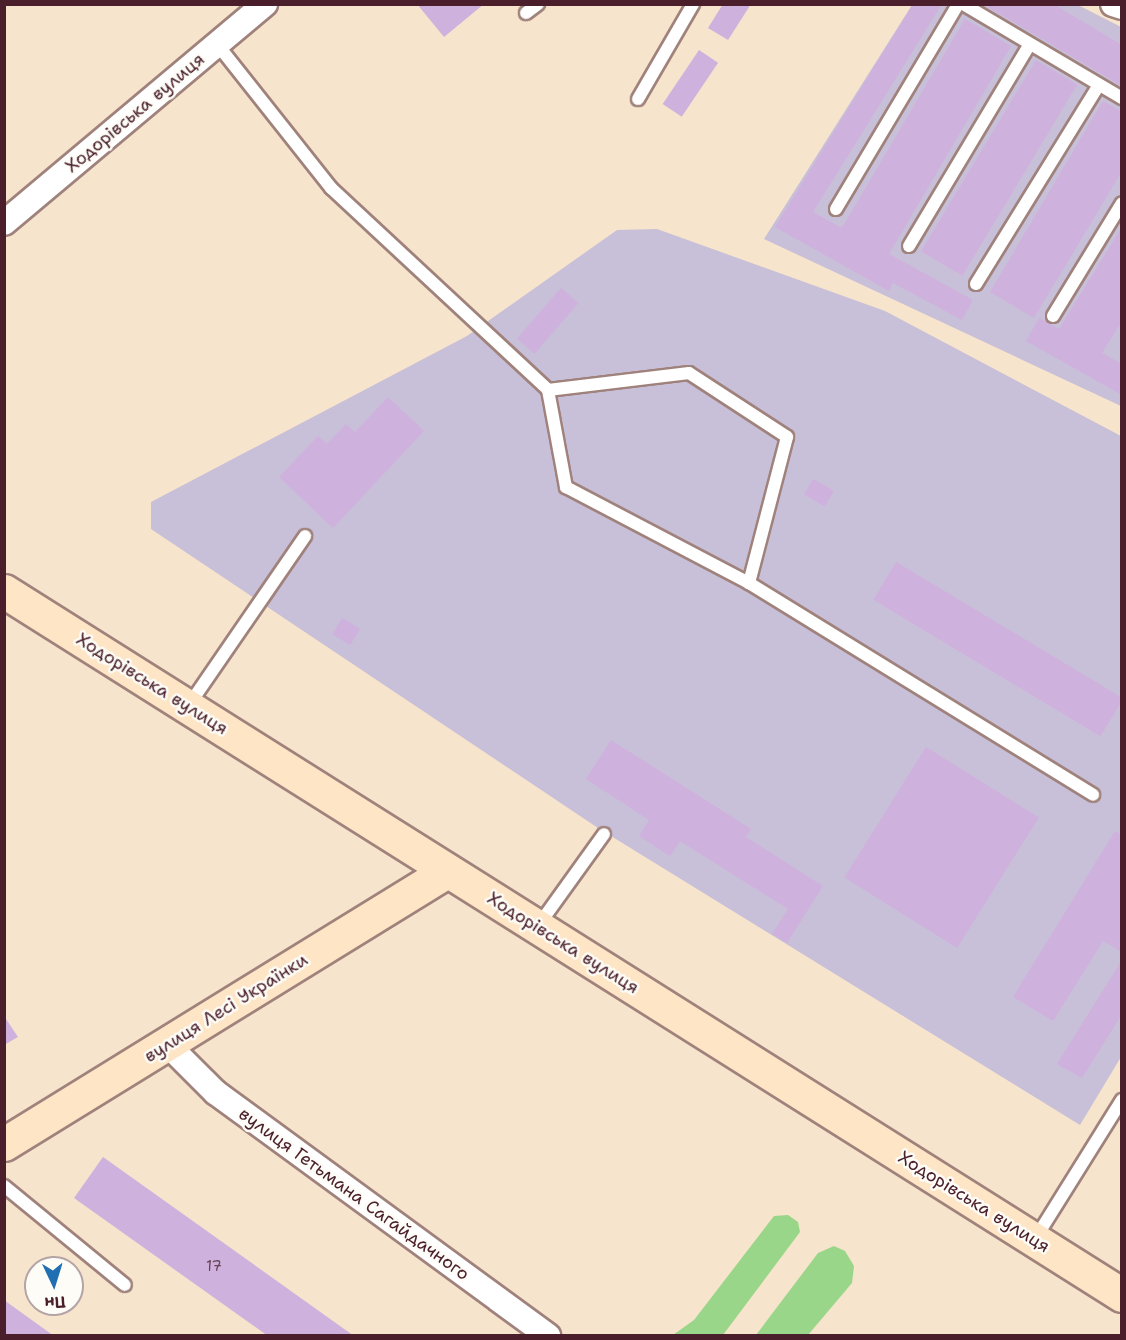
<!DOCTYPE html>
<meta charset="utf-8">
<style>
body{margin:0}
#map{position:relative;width:1126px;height:1340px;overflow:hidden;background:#f6e4cc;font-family:"Shantell Sans",sans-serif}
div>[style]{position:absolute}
.industrial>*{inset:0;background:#c8bfd8}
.green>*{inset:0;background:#99d68a}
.building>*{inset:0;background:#cfb1dd;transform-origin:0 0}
.roads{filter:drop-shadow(2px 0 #a0827c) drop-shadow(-2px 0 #a0827c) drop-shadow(0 2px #a0827c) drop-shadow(0 -2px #a0827c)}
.lane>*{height:12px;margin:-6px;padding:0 6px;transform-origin:6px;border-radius:6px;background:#fff}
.street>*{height:24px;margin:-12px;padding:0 12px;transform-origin:12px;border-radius:12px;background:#fff}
.secondary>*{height:33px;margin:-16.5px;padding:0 16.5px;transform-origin:16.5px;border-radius:16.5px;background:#fde5c5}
span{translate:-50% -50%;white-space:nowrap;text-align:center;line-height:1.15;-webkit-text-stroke:5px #fdfcf7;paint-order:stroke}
.number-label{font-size:15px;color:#6b4458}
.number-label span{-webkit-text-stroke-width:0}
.street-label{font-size:18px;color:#4a1f2b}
.frame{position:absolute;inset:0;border:6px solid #4a1f2b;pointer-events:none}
.north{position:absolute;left:24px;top:1256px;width:60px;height:60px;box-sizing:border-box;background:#fdfcf7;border:2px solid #b5a4a5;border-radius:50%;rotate:176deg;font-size:16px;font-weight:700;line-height:24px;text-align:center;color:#4a1f2b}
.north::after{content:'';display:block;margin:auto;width:21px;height:27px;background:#1f6fb2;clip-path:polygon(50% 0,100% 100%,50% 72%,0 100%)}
</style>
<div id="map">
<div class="industrial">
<div style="clip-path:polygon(912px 5px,1078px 5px,1121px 27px,1121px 406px,764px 239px)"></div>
<div style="clip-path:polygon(657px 229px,885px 311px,1121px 436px,1121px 1057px,1080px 1125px,598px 828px,151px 529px,151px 502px,467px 336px,617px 230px)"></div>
</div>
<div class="green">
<div style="clip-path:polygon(788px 1215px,798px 1222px,800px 1232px,723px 1335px,650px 1335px,673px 1335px,694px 1320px,774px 1216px)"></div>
<div style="clip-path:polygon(834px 1246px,845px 1251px,854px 1266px,852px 1283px,808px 1335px,756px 1335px,818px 1253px)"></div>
</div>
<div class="building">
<div style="clip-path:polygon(417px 4px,484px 4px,444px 37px)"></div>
<div style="clip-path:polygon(723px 4px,751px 4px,728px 40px,708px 28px)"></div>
<div style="clip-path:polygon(913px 4px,942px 4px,813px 212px,842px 228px,965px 19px,1011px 46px,889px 254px,973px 300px,962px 320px,893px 283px,889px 291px,775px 227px)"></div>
<div style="clip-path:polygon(983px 4px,1053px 4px,1122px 45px,1122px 86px)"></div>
<div style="left:699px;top:50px;width:23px;height:65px;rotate:34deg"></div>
<div style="left:1036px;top:60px;width:48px;height:223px;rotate:31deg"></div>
<div style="clip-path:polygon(1103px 101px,1122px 112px,1122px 171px,1034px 318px,990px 292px)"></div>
<div style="clip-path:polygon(1122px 227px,1122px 321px,1102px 353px,1122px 364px,1122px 395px,1026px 341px,1039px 318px,1059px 329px)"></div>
<div style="left:561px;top:288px;width:23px;height:67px;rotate:41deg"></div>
<div style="clip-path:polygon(388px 397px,424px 431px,333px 528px,279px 477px,318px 436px,327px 444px,346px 424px,355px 432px)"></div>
<div style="left:813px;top:479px;width:24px;height:18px;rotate:30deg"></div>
<div style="left:896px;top:562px;width:265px;height:44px;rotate:31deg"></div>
<div style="left:342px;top:618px;width:21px;height:19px;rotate:31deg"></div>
<div style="clip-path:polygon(611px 740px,751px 829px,746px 837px,823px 886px,787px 943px,772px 934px,788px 909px,680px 841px,670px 856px,639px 836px,649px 820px,586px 779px)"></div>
<div style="left:926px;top:747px;width:133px;height:154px;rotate:32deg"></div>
<div style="clip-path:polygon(1115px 831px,1122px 835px,1122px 952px,1103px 941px,1053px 1021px,1013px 997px)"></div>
<div style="clip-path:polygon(1122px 960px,1122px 1014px,1082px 1078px,1057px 1064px)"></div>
<div style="clip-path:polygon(4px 1016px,18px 1037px,4px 1045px)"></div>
<div style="clip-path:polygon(103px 1157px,354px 1336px,268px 1336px,74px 1198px)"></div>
<div style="clip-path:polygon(4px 1300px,54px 1336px,4px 1336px)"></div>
</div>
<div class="roads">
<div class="lane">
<div style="left:963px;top:4px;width:185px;rotate:30.6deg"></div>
<div style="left:526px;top:13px;width:15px;rotate:-37deg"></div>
<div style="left:217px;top:44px;width:184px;rotate:51.6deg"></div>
<div style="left:331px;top:188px;width:296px;rotate:42.9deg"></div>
<div style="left:548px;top:390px;width:99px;rotate:79.5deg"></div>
<div style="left:566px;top:487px;width:207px;rotate:27.7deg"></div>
<div style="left:749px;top:583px;width:404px;rotate:31.6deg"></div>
<div style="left:638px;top:99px;width:110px;rotate:-59.9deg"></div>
<div style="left:836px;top:209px;width:239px;rotate:-59.2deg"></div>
<div style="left:909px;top:246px;width:235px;rotate:-59.1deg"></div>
<div style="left:976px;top:284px;width:234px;rotate:-58.3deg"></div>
<div style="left:1053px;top:316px;width:132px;rotate:-58.6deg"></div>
<div style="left:548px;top:390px;width:142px;rotate:-6.9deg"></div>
<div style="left:689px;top:373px;width:117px;rotate:33.1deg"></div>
<div style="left:787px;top:437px;width:151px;rotate:104.6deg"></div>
<div style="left:189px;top:705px;width:205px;rotate:-55.5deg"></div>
<div style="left:538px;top:926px;width:113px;rotate:-54.3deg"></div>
<div style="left:4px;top:1186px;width:156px;rotate:39.3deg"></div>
<div style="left:1035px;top:1239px;width:164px;rotate:-58deg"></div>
</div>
<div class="street">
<div style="left:1113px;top:4px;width:9px;rotate:18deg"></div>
<div style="left:4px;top:223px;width:341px;rotate:-40deg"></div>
<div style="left:167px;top:1044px;width:68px;rotate:45deg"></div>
<div style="left:215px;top:1092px;width:413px;rotate:36.2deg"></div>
</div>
<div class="secondary">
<div style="left:4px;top:591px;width:1321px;rotate:32.2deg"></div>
<div style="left:4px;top:1144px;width:520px;rotate:-31.64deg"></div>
</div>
</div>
<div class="number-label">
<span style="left:214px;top:1267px">17</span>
</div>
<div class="street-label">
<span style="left:135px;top:113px;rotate:-40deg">Ходорівська вулиця</span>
<span style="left:152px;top:684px;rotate:32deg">Ходорівська вулиця</span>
<span style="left:563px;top:943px;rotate:32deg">Ходорівська вулиця</span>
<span style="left:226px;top:1008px;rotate:-32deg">вулиця Лесі Українки</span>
<span style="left:354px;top:1194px;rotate:36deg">вулиця Гетьмана Сагайдачного</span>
<span style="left:974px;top:1202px;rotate:32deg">Ходорівська вулиця</span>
</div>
<div class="frame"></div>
<div class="north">Пн</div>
</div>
